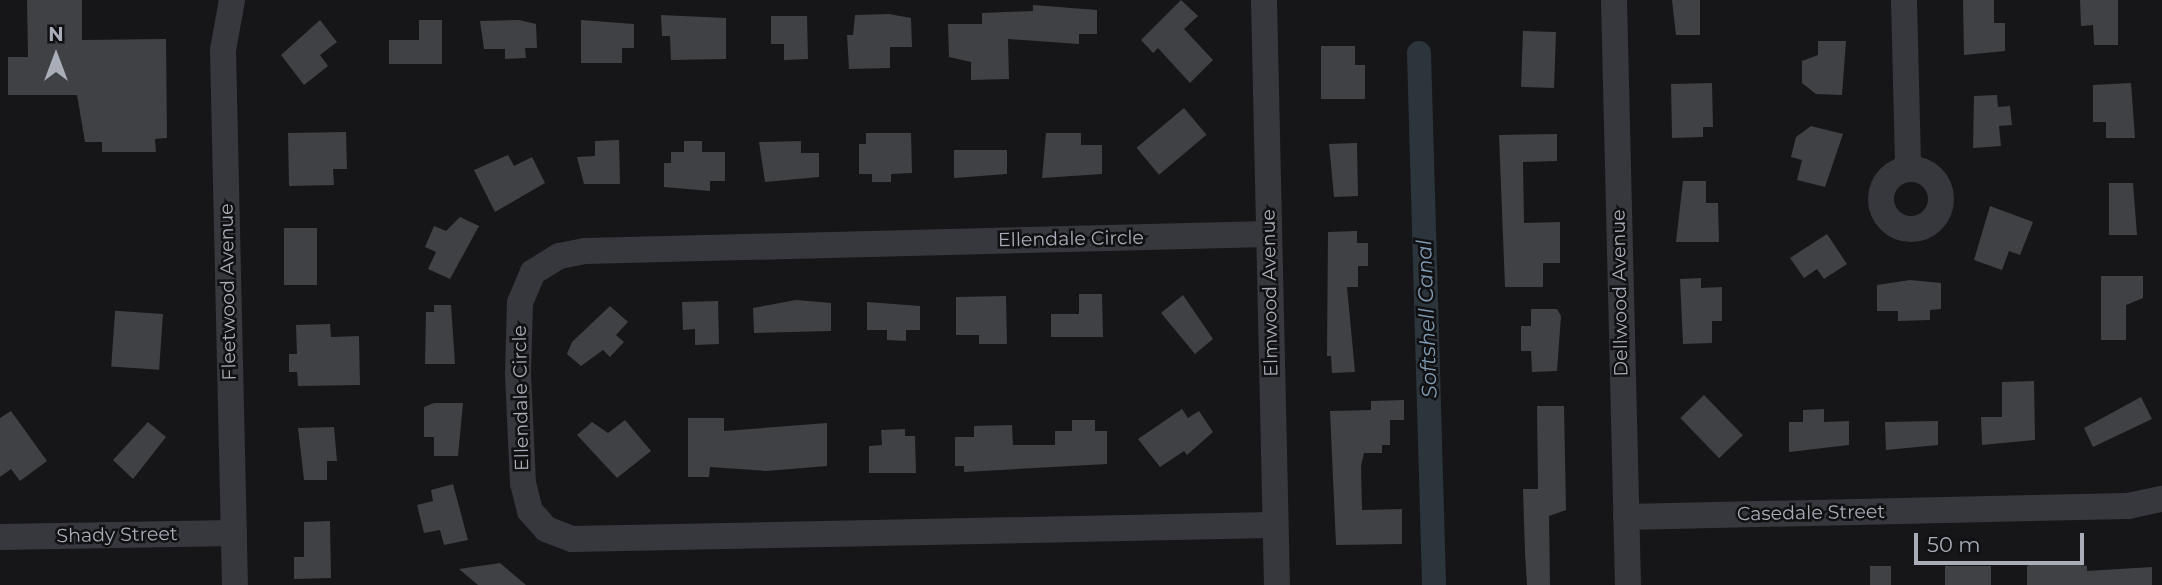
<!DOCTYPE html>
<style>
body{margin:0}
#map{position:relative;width:2162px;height:585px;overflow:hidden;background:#161618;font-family:Montserrat,sans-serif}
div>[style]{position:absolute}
.canal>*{height:24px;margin:-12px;padding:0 12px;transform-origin:12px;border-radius:12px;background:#2c353c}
.building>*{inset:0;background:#404145;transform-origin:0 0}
.minor>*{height:26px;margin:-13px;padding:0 13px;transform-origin:13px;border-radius:13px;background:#37383d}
.minor>.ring{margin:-13px;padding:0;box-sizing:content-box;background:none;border:26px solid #37383d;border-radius:50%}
span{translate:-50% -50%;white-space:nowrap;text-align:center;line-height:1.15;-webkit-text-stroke:5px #111113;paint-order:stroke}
.street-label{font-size:19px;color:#a8adb8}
.water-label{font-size:21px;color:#7f9bb3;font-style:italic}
.north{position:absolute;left:21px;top:21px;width:70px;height:70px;-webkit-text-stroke:5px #111113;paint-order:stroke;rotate:0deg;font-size:19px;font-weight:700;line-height:28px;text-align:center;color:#a8adb8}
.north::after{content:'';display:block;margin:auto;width:24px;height:32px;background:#a8adb8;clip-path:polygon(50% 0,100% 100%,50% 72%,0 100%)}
.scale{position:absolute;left:1914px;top:533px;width:170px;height:32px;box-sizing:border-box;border:4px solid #a8adb8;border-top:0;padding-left:9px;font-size:21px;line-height:24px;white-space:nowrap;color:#a8adb8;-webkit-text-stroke:5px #111113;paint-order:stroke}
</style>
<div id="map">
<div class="canal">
<div style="left:1419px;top:53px;width:532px;rotate:88.38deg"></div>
</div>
<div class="building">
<div style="clip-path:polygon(27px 0,82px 0,82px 40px,166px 39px,167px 138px,155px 139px,156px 152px,102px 152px,102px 142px,85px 142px,77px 95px,8px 95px,8px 57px,28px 57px)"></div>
<div style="clip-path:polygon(1181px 0,1198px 16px,1184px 29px,1213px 60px,1190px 83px,1158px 48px,1153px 53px,1141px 40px)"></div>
<div style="clip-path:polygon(1672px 0,1700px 0,1700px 35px,1676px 35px)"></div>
<div style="clip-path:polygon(1963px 0,1994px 0,1994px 23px,2005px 23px,2005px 51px,1964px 55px)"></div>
<div style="clip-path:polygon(2080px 0,2118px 0,2118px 45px,2094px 45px,2093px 25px,2081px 26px)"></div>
<div style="clip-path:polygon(1033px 5px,1097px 10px,1097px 34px,1079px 34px,1079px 44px,1008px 39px,1009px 79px,971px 80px,971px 62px,949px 57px,948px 24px,982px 24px,982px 13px,1033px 11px)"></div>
<div style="clip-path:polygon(889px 14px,911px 18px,912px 47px,890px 47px,890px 68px,849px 69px,847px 35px,853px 35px,855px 15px)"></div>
<div style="clip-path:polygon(661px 15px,726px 18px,726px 59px,671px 60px,670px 36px,662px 36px)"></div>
<div style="clip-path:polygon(771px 16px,807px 16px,808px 59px,784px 60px,784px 44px,771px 44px)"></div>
<div style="clip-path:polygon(320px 20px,337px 42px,320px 55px,328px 66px,304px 85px,281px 55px)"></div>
<div style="clip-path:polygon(419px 20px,442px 20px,442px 64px,389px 64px,389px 40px,419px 40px)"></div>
<div style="clip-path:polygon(519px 20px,536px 24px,537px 48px,525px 48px,526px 58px,505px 59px,505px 49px,484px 49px,480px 21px)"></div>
<div style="clip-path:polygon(581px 20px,634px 24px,634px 48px,622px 48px,622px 63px,581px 63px)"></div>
<div style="left:1556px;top:32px;width:56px;height:33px;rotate:92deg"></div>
<div style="clip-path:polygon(1818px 41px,1846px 41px,1842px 95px,1816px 94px,1802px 83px,1802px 61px,1818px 55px)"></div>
<div style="clip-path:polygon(1321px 46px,1355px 46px,1355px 65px,1365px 65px,1365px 99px,1321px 99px)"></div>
<div style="clip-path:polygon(1712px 83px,1713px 127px,1703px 127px,1703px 137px,1672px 138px,1671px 84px)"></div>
<div style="clip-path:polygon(2131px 83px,2135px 138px,2106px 138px,2106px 122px,2093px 122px,2093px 85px)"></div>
<div style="clip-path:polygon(1997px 95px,1998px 107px,2010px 106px,2012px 125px,1999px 126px,2001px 146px,1973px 148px,1974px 96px)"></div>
<div style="left:1184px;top:108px;width:35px;height:62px;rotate:50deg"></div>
<div style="clip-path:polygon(1811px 126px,1843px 134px,1825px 187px,1797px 180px,1802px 160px,1791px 157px,1796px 137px)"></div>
<div style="clip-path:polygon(346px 132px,347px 169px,333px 169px,334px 185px,289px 186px,288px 133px)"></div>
<div style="clip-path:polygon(866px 133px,911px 133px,912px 173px,891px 174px,891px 182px,872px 182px,872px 174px,859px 174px,859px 144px,866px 144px)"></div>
<div style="clip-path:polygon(1046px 133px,1081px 133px,1081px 145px,1102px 145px,1102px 174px,1042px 178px)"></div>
<div style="clip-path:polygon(1557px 134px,1557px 161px,1523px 162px,1524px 223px,1560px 222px,1560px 263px,1543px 263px,1543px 287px,1505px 287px,1499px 135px)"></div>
<div style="clip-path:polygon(619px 140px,620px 184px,584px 184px,577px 157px,595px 156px,595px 141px)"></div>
<div style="clip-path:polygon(684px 141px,702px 141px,702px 152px,725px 152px,725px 181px,710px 181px,710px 191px,664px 187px,664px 163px,671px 163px,671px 152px,684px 152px)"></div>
<div style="clip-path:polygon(801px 141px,801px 153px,819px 153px,819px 177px,765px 182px,759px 142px)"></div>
<div style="clip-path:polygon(1357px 143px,1358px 196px,1334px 197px,1329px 144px)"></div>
<div style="clip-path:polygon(954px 150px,1007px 150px,1007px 174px,954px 178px)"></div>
<div style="clip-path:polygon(508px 155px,514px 166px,532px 157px,545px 183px,495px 212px,474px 170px)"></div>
<div style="clip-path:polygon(1683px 181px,1706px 181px,1706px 203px,1718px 203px,1719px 242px,1676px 242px)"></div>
<div style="clip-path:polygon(2109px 183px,2133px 183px,2137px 235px,2109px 235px)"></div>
<div style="clip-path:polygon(1990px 206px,2033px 222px,2020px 255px,2009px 251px,2002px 270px,1974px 260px)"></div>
<div style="clip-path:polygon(460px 217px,479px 226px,450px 279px,428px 269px,436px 252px,425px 247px,434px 226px,446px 231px)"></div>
<div style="left:284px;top:228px;width:33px;height:57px"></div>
<div style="clip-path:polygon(1357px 231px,1357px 243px,1368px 243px,1368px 266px,1358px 266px,1358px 287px,1347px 287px,1355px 372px,1332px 373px,1331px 356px,1327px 356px,1328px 232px)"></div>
<div style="clip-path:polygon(1827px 234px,1847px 264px,1824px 279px,1817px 269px,1804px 278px,1790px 258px)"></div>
<div style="clip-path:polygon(2101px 276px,2143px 276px,2143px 298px,2126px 305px,2126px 340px,2101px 340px)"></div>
<div style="clip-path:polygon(1701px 278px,1701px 288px,1722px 287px,1722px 321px,1712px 321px,1712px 343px,1683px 344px,1680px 279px)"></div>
<div style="clip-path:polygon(1910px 280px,1941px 283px,1941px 309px,1930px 310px,1930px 320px,1898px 321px,1898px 311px,1877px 311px,1877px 285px)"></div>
<div style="clip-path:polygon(1079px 294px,1102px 294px,1103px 337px,1051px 337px,1051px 314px,1079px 314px)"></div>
<div style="clip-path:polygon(1183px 295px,1213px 339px,1195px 354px,1161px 313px)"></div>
<div style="clip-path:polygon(1006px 296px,1007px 344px,979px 344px,979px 335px,956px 335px,956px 297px)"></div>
<div style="clip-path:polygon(796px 300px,831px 303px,831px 331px,754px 333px,753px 308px)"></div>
<div style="clip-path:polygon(718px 301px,719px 344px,695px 345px,695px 329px,683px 330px,682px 302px)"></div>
<div style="clip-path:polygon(867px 302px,920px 306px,920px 330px,906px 330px,906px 341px,887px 340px,887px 330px,867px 330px)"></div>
<div style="clip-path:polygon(434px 305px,451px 305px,455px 364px,425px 364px,426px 312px,434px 312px)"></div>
<div style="clip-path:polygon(610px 306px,628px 322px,616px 335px,624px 342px,610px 357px,603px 350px,581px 366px,567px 354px,572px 342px)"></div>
<div style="clip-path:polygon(1531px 309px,1557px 309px,1561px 316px,1557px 371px,1532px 372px,1531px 351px,1521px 351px,1521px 326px,1531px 326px)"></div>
<div style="left:163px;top:314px;width:56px;height:48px;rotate:94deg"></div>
<div style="clip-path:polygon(330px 324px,331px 337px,359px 336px,360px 385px,298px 386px,297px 372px,289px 372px,289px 354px,297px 354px,296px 325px)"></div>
<div style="clip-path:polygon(2034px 381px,2035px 440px,1982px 445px,1981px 417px,2002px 417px,2002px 382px)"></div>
<div style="left:1704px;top:395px;width:56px;height:33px;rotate:46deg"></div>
<div style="clip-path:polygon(2141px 397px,2152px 419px,2093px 447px,2084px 428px)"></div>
<div style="clip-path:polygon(1404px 400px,1404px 420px,1390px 420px,1390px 445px,1382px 445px,1382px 453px,1364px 453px,1361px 466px,1362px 510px,1402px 509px,1402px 544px,1336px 545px,1330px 411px,1371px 410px,1371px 401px)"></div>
<div style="clip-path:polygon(434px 403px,463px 403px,458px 456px,434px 456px,434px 437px,424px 437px,424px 407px)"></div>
<div style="clip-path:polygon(1537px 406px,1564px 406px,1566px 510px,1549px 516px,1550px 585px,1527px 585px,1525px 553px,1523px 489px,1538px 489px)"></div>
<div style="clip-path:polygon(1182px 409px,1188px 418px,1199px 411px,1213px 432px,1187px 455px,1184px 451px,1160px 467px,1138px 439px)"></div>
<div style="clip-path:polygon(1824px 409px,1824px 422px,1849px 421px,1849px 445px,1789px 452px,1789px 422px,1803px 422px,1803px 410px)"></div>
<div style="clip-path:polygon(11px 411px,47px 461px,20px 481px,11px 469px,0 477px,0 418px)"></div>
<div style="clip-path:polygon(688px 418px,724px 418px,724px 431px,827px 423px,827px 466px,766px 471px,710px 467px,709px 477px,688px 477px)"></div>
<div style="clip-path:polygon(625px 420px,651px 451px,617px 478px,577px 435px,592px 422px,608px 433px)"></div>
<div style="clip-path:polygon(1072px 420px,1095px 420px,1095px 431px,1107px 431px,1107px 464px,964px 472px,964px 466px,955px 466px,955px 437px,974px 437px,974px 426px,1012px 425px,1013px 445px,1055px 445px,1055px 431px,1072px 431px)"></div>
<div style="clip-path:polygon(1938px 421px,1938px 445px,1886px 450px,1885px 422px)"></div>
<div style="clip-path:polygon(148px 422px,166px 437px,133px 479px,113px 460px)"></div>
<div style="clip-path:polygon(334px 427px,337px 461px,327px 461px,327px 480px,304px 480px,298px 428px)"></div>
<div style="clip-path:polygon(905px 429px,905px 436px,915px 436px,916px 473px,869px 473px,869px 446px,882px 445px,881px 430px)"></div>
<div style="clip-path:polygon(453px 484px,468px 540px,444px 545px,440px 530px,424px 533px,417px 505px,433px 501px,431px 490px)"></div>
<div style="clip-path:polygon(330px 521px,331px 578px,294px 579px,294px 557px,304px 557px,304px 522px)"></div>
<div style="clip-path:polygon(500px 563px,526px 585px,478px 585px,459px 569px)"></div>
<div style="clip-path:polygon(2034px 563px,2070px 563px,2087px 566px,2087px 571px,2152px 567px,2152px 585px,2027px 585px,2027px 566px)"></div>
<div style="left:1891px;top:566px;width:19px;height:21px;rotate:90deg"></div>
<div style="left:1991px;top:566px;width:19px;height:46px;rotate:90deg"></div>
</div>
<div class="minor">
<div style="left:232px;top:0;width:51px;rotate:100.2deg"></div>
<div style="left:223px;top:50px;width:535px;rotate:88.72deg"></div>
<div style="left:1264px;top:0;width:585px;rotate:88.73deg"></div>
<div style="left:1614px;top:0;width:585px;rotate:88.63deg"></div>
<div style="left:1904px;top:0;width:169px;rotate:88.6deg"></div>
<div class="ring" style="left:1881px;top:169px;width:34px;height:34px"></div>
<div style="left:1268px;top:234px;width:683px;rotate:178.57deg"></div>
<div style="left:585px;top:251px;width:26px;rotate:169deg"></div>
<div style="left:559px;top:256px;width:31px;rotate:148deg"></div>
<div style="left:533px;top:272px;width:33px;rotate:113deg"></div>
<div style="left:520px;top:302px;width:72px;rotate:91.6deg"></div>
<div style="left:518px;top:374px;width:109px;rotate:87.4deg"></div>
<div style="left:523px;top:483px;width:29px;rotate:76deg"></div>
<div style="left:530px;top:511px;width:24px;rotate:48deg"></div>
<div style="left:546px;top:529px;width:28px;rotate:21deg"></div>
<div style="left:572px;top:539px;width:703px;rotate:-1.14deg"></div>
<div style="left:1626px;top:517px;width:502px;rotate:-1.26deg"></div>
<div style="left:2128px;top:506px;width:35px;rotate:-12deg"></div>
<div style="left:0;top:537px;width:234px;rotate:-1deg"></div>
</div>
<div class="street-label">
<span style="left:1071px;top:239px;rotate:-1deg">Ellendale Circle</span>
<span style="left:228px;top:292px;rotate:-91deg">Fleetwood Avenue</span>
<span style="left:1270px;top:293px;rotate:-91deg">Elmwood Avenue</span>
<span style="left:1620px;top:293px;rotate:-91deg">Dellwood Avenue</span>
<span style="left:521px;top:398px;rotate:-91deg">Ellendale Circle</span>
<span style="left:1811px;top:513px;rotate:-1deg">Casedale Street</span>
<span style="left:117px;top:535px;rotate:-1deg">Shady Street</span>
</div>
<div class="water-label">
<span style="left:1427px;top:319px;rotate:-92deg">Softshell Canal</span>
</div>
<div class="north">N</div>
<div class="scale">50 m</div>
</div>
